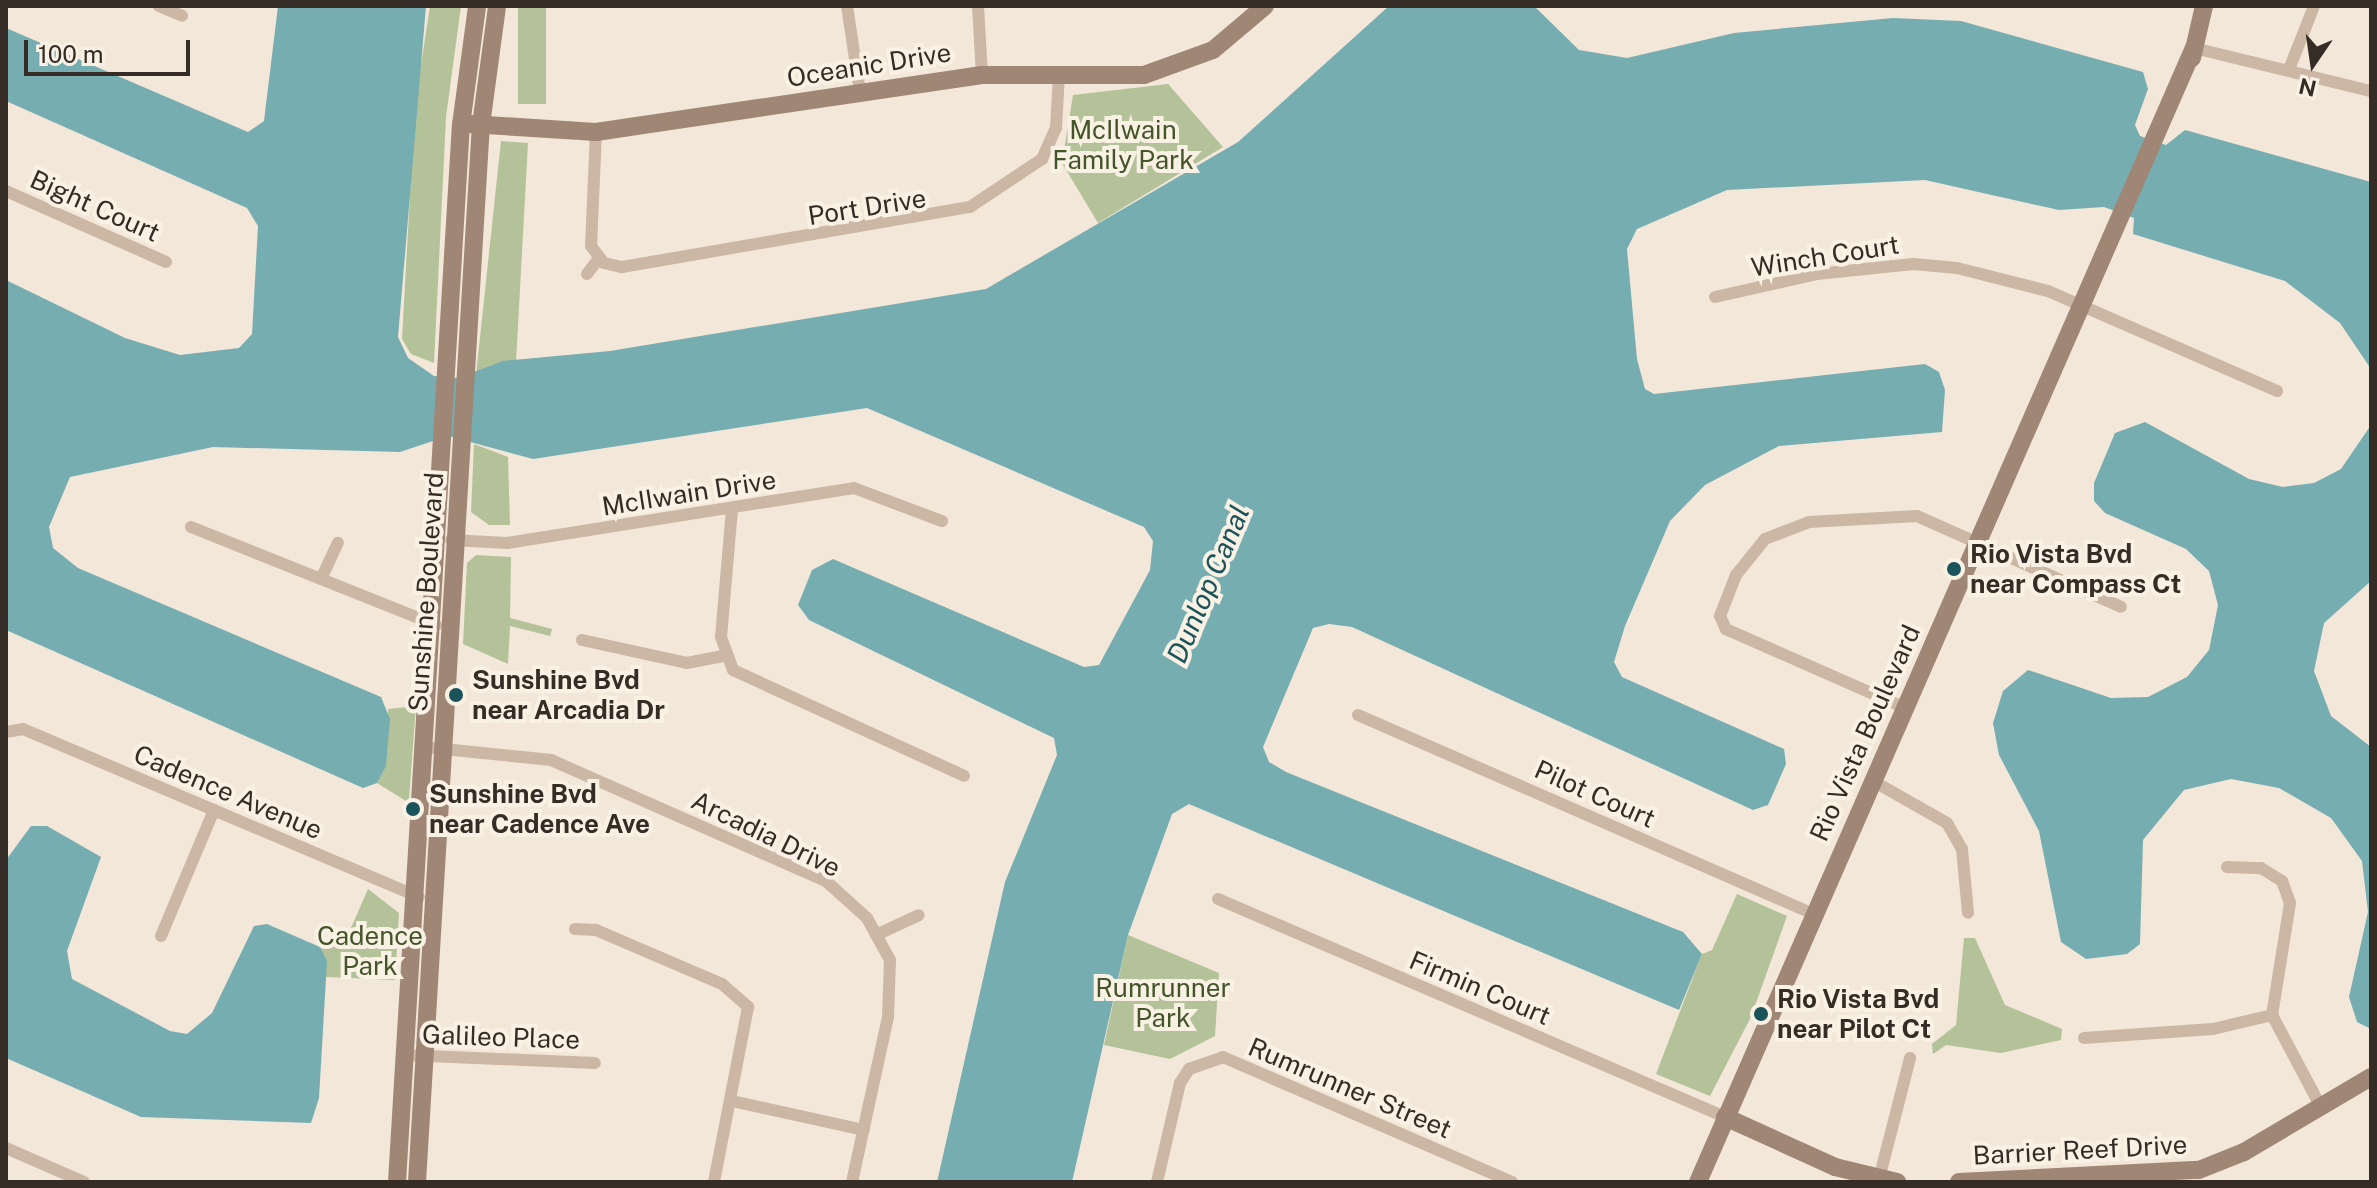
<!DOCTYPE html>
<style>
body{margin:0}
#map{position:relative;width:2377px;height:1188px;overflow:hidden;background:#f3e7d9;font-family:"Public Sans",sans-serif}
div>[style]{position:absolute}
.green>*{inset:0;background:#b3c298;transform-origin:0 0}
.water>*{inset:0;background:#76adb1}
.street>*{height:12px;margin:-6px;padding:0 6px;transform-origin:6px;border-radius:6px;background:#cbb7a4}
.secondary>*{height:18px;margin:-9px;padding:0 9px;transform-origin:9px;border-radius:9px;background:#9f8675}
.dots>*{width:22px;height:22px;translate:-50% -50%;box-sizing:border-box;border:4px solid #faf1e5;border-radius:50%}
span{translate:-50% -50%;white-space:nowrap;text-align:center;line-height:1.15;-webkit-text-stroke:8px #faf1e5;paint-order:stroke}
.street-label{font-size:26px;color:#362c26}
.park-label{font-size:26px;color:#445629}
.poi-label{font-size:26px;color:#362c26;font-weight:700}
.left{translate:0 -50%;text-align:left}
.water-label{font-size:28px;color:#1a535a;font-style:italic}
.frame{position:absolute;inset:0;border:8px solid #362c26;pointer-events:none}
.north{position:absolute;left:2273px;top:24px;width:80px;height:80px;-webkit-text-stroke:6px #faf1e5;paint-order:stroke;rotate:193deg;font-size:22px;font-weight:700;line-height:32px;text-align:center;color:#362c26}
.north::after{content:'';display:block;margin:auto;width:28px;height:36px;background:#362c26;clip-path:polygon(50% 0,100% 100%,50% 72%,0 100%)}
.scale{position:absolute;left:24px;top:40px;width:166px;height:36px;box-sizing:border-box;border:4px solid #362c26;border-top:0;padding-left:10px;font-size:24px;line-height:28px;white-space:nowrap;color:#362c26;-webkit-text-stroke:6px #faf1e5;paint-order:stroke}
</style>
<div id="map">
<div class="green">
<div style="clip-path:polygon(430px 6px,461px 6px,446px 117px,434px 363px,411px 354px,402px 339px,415px 104px)"></div>
<div style="left:518px;top:6px;width:28px;height:98px"></div>
<div style="clip-path:polygon(1168px 84px,1223px 147px,1098px 223px,1062px 163px,1073px 95px)"></div>
<div style="clip-path:polygon(501px 141px,528px 143px,516px 362px,476px 375px)"></div>
<div style="clip-path:polygon(474px 444px,508px 457px,510px 525px,489px 525px,471px 512px)"></div>
<div style="clip-path:polygon(476px 555px,511px 557px,510px 618px,552px 629px,550px 636px,510px 626px,508px 664px,463px 644px,467px 563px)"></div>
<div style="clip-path:polygon(416px 706px,409px 799px,406px 801px,377px 783px,387px 756px,388px 709px)"></div>
<div style="clip-path:polygon(368px 889px,399px 913px,395px 980px,326px 977px,320px 947px,344px 944px)"></div>
<div style="clip-path:polygon(1737px 894px,1787px 916px,1751px 1017px,1710px 1096px,1656px 1074px,1702px 954px,1712px 950px)"></div>
<div style="clip-path:polygon(1128px 935px,1219px 973px,1215px 1036px,1170px 1059px,1104px 1045px)"></div>
<div style="clip-path:polygon(1964px 938px,1975px 938px,2005px 1005px,2062px 1029px,2061px 1040px,2001px 1053px,1946px 1045px,1933px 1054px,1932px 1044px,1956px 1025px)"></div>
</div>
<div class="water">
<div style="clip-path:polygon(278px 6px,426px 6px,398px 337px,408px 358px,434px 376px,458px 378px,503px 361px,610px 351px,986px 289px,1238px 142px,1389px 6px,1534px 6px,1579px 50px,1627px 58px,1734px 33px,1893px 18px,1961px 21px,2143px 72px,2148px 89px,2135px 125px,2140px 136px,2166px 145px,2185px 130px,2371px 182px,2371px 369px,2340px 323px,2285px 281px,2133px 234px,2134px 218px,2104px 207px,2059px 210px,1925px 180px,1727px 190px,1637px 229px,1627px 249px,1637px 359px,1645px 389px,1654px 394px,1925px 364px,1939px 372px,1945px 390px,1942px 432px,1779px 446px,1705px 485px,1670px 521px,1625px 626px,1614px 662px,1622px 677px,1784px 749px,1786px 764px,1768px 805px,1753px 810px,1352px 627px,1329px 624px,1313px 628px,1263px 747px,1269px 762px,1286px 772px,1683px 932px,1702px 954px,1679px 1010px,1189px 804px,1172px 814px,1128px 935px,1072px 1182px,937px 1182px,1005px 882px,1057px 755px,1054px 738px,809px 620px,798px 605px,812px 570px,833px 559px,1084px 667px,1099px 665px,1150px 570px,1153px 541px,1144px 527px,867px 408px,533px 459px,448px 436px,400px 452px,213px 447px,70px 477px,49px 527px,53px 548px,78px 568px,381px 697px,390px 719px,386px 766px,377px 783px,363px 788px,6px 630px,6px 280px,125px 338px,180px 355px,239px 348px,252px 334px,258px 226px,247px 208px,6px 101px,6px 28px,248px 132px,264px 121px)"></div>
<div style="clip-path:polygon(2145px 422px,2249px 479px,2283px 487px,2314px 483px,2341px 469px,2371px 425px,2371px 581px,2324px 623px,2314px 671px,2331px 716px,2371px 747px,2371px 1029px,2357px 1022px,2349px 997px,2368px 912px,2362px 861px,2331px 818px,2279px 788px,2231px 779px,2184px 790px,2143px 840px,2140px 944px,2127px 954px,2086px 959px,2061px 942px,2039px 831px,1999px 755px,1993px 723px,2003px 691px,2028px 670px,2111px 698px,2148px 697px,2187px 677px,2209px 650px,2218px 605px,2209px 571px,2186px 549px,2105px 513px,2094px 501px,2094px 483px,2115px 433px)"></div>
<div style="clip-path:polygon(31px 826px,47px 826px,101px 857px,67px 951px,72px 979px,170px 1031px,187px 1034px,212px 1013px,254px 926px,267px 924px,320px 947px,327px 961px,319px 1098px,311px 1123px,141px 1117px,6px 1058px,6px 860px)"></div>
</div>
<div class="street">
<div style="left:159px;top:6px;width:25px;rotate:23deg"></div>
<div style="left:847px;top:6px;width:87px;rotate:81.4deg"></div>
<div style="left:978px;top:6px;width:69px;rotate:86.7deg"></div>
<div style="left:2194px;top:48px;width:182px;rotate:13.7deg"></div>
<div style="left:2290px;top:67px;width:66px;rotate:-68.5deg"></div>
<div style="left:596px;top:132px;width:114px;rotate:92.5deg"></div>
<div style="left:591px;top:246px;width:21px;rotate:53deg"></div>
<div style="left:604px;top:263px;width:18px;rotate:13deg"></div>
<div style="left:622px;top:267px;width:353px;rotate:-9.8deg"></div>
<div style="left:970px;top:207px;width:87px;rotate:-33.7deg"></div>
<div style="left:1042px;top:159px;width:34px;rotate:-66deg"></div>
<div style="left:1056px;top:128px;width:53px;rotate:-86.8deg"></div>
<div style="left:6px;top:191px;width:175px;rotate:23.9deg"></div>
<div style="left:587px;top:274px;width:20px;rotate:-53deg"></div>
<div style="left:1715px;top:297px;width:105px;rotate:-12.7deg"></div>
<div style="left:1817px;top:274px;width:97px;rotate:-5.9deg"></div>
<div style="left:1913px;top:264px;width:44px;rotate:5.2deg"></div>
<div style="left:1957px;top:268px;width:94px;rotate:14.2deg"></div>
<div style="left:2048px;top:291px;width:250px;rotate:23.6deg"></div>
<div style="left:732px;top:509px;width:128px;rotate:94.9deg"></div>
<div style="left:721px;top:637px;width:35px;rotate:70deg"></div>
<div style="left:733px;top:670px;width:254px;rotate:24.6deg"></div>
<div style="left:191px;top:527px;width:264px;rotate:21.8deg"></div>
<div style="left:451px;top:540px;width:56px;rotate:3.1deg"></div>
<div style="left:507px;top:543px;width:351px;rotate:-9deg"></div>
<div style="left:854px;top:488px;width:94px;rotate:20.6deg"></div>
<div style="left:321px;top:579px;width:40px;rotate:-65deg"></div>
<div style="left:582px;top:640px;width:107px;rotate:12.4deg"></div>
<div style="left:687px;top:663px;width:38px;rotate:-11deg"></div>
<div style="left:1905px;top:708px;width:196px;rotate:-156.2deg"></div>
<div style="left:1726px;top:629px;width:14px;rotate:-115deg"></div>
<div style="left:1720px;top:616px;width:44px;rotate:-68.7deg"></div>
<div style="left:1736px;top:575px;width:46px;rotate:-51.1deg"></div>
<div style="left:1765px;top:539px;width:47px;rotate:-21.1deg"></div>
<div style="left:1809px;top:522px;width:108px;rotate:-3.2deg"></div>
<div style="left:1917px;top:516px;width:223px;rotate:24deg"></div>
<div style="left:1358px;top:715px;width:498px;rotate:23.6deg"></div>
<div style="left:6px;top:732px;width:17px;rotate:-10deg"></div>
<div style="left:23px;top:729px;width:430px;rotate:23deg"></div>
<div style="left:423px;top:747px;width:129px;rotate:5.8deg"></div>
<div style="left:551px;top:760px;width:302px;rotate:23.8deg"></div>
<div style="left:827px;top:882px;width:54px;rotate:42deg"></div>
<div style="left:867px;top:918px;width:48px;rotate:61.3deg"></div>
<div style="left:890px;top:960px;width:57px;rotate:92deg"></div>
<div style="left:888px;top:1017px;width:169px;rotate:102.3deg"></div>
<div style="left:1873px;top:781px;width:85px;rotate:29.6deg"></div>
<div style="left:1947px;top:823px;width:30px;rotate:60deg"></div>
<div style="left:1962px;top:849px;width:64px;rotate:84.6deg"></div>
<div style="left:2227px;top:867px;width:34px;rotate:2deg"></div>
<div style="left:2261px;top:868px;width:25px;rotate:32deg"></div>
<div style="left:2282px;top:881px;width:23px;rotate:70deg"></div>
<div style="left:2290px;top:903px;width:113px;rotate:99.1deg"></div>
<div style="left:2272px;top:1015px;width:104px;rotate:62deg"></div>
<div style="left:1218px;top:899px;width:552px;rotate:23.27deg"></div>
<div style="left:575px;top:929px;width:21px;rotate:3deg"></div>
<div style="left:596px;top:930px;width:137px;rotate:23.2deg"></div>
<div style="left:722px;top:984px;width:35px;rotate:41deg"></div>
<div style="left:748px;top:1007px;width:178px;rotate:101deg"></div>
<div style="left:876px;top:935px;width:47px;rotate:-24.9deg"></div>
<div style="left:161px;top:936px;width:137px;rotate:-67.2deg"></div>
<div style="left:2084px;top:1038px;width:129px;rotate:-4deg"></div>
<div style="left:2213px;top:1029px;width:61px;rotate:-13.3deg"></div>
<div style="left:405px;top:1055px;width:190px;rotate:2.4deg"></div>
<div style="left:732px;top:1101px;width:135px;rotate:12.4deg"></div>
<div style="left:6px;top:1148px;width:85px;rotate:23.6deg"></div>
<div style="left:1879px;top:1179px;width:125px;rotate:-75.6deg"></div>
<div style="left:1157px;top:1182px;width:102px;rotate:-76.9deg"></div>
<div style="left:1180px;top:1083px;width:17px;rotate:-57deg"></div>
<div style="left:1189px;top:1069px;width:36px;rotate:-19deg"></div>
<div style="left:1223px;top:1057px;width:315px;rotate:23.4deg"></div>
</div>
<div class="secondary">
<div style="left:2192px;top:58px;width:53px;rotate:-77deg"></div>
<div style="left:470px;top:124px;width:126px;rotate:3.6deg"></div>
<div style="left:596px;top:132px;width:390px;rotate:-8.4deg"></div>
<div style="left:982px;top:75px;width:162px"></div>
<div style="left:1144px;top:75px;width:73px;rotate:-19.9deg"></div>
<div style="left:1213px;top:50px;width:68px;rotate:-40.2deg"></div>
<div style="left:1725px;top:1117px;width:121px;rotate:24.4deg"></div>
<div style="left:1835px;top:1167px;width:64px;rotate:13.6deg"></div>
<div style="left:397px;top:1182px;width:1059px;rotate:-86.54deg"></div>
<div style="left:461px;top:125px;width:120px;rotate:-82.3deg"></div>
<div style="left:417px;top:1182px;width:1059px;rotate:-86.54deg"></div>
<div style="left:481px;top:125px;width:120px;rotate:-82.3deg"></div>
<div style="left:1698px;top:1182px;width:1238px;rotate:-66.38deg"></div>
<div style="left:1959px;top:1182px;width:240px;rotate:-2.9deg"></div>
<div style="left:2199px;top:1170px;width:48px;rotate:-21.8deg"></div>
<div style="left:2244px;top:1152px;width:147px;rotate:-30.6deg"></div>
</div>
<div class="dots">
<div style="left:1954px;top:569px;background:#1a535a"></div>
<div style="left:456px;top:695px;background:#1a535a"></div>
<div style="left:413px;top:809px;background:#1a535a"></div>
<div style="left:1761px;top:1014px;background:#1a535a"></div>
</div>
<div class="street-label">
<span style="left:869px;top:65px;rotate:-9deg">Oceanic Drive</span>
<span style="left:95px;top:206px;rotate:24deg">Bight Court</span>
<span style="left:867px;top:207px;rotate:-9deg">Port Drive</span>
<span style="left:1825px;top:256px;rotate:-9deg">Winch Court</span>
<span style="left:689px;top:493px;rotate:-9deg">McIIwain Drive</span>
<span style="left:426px;top:592px;rotate:-86deg">Sunshine Boulevard</span>
<span style="left:1865px;top:733px;rotate:-66deg">Rio Vista Boulevard</span>
<span style="left:228px;top:792px;rotate:23deg">Cadence Avenue</span>
<span style="left:1595px;top:794px;rotate:24deg">Pilot Court</span>
<span style="left:766px;top:834px;rotate:26deg">Arcadia Drive</span>
<span style="left:1480px;top:988px;rotate:23deg">Firmin Court</span>
<span style="left:501px;top:1037px;rotate:2deg">Galileo Place</span>
<span style="left:1350px;top:1088px;rotate:23deg">Rumrunner Street</span>
<span style="left:2080px;top:1150px;rotate:-3deg">Barrier Reef Drive</span>
</div>
<div class="park-label">
<span style="left:1123px;top:145px">McIlwain<br>Family Park</span>
<span style="left:370px;top:951px">Cadence<br>Park</span>
<span style="left:1163px;top:1003px">Rumrunner<br>Park</span>
</div>
<div class="poi-label">
<span class="left" style="left:1970px;top:569px">Rio Vista Bvd<br>near Compass Ct</span>
<span class="left" style="left:472px;top:695px">Sunshine Bvd<br>near Arcadia Dr</span>
<span class="left" style="left:429px;top:809px">Sunshine Bvd<br>near Cadence Ave</span>
<span class="left" style="left:1777px;top:1014px">Rio Vista Bvd<br>near Pilot Ct</span>
</div>
<div class="water-label">
<span style="left:1208px;top:584px;rotate:-67deg">Dunlop Canal</span>
</div>
<div class="frame"></div>
<div class="north">N</div>
<div class="scale">100 m</div>
</div>
